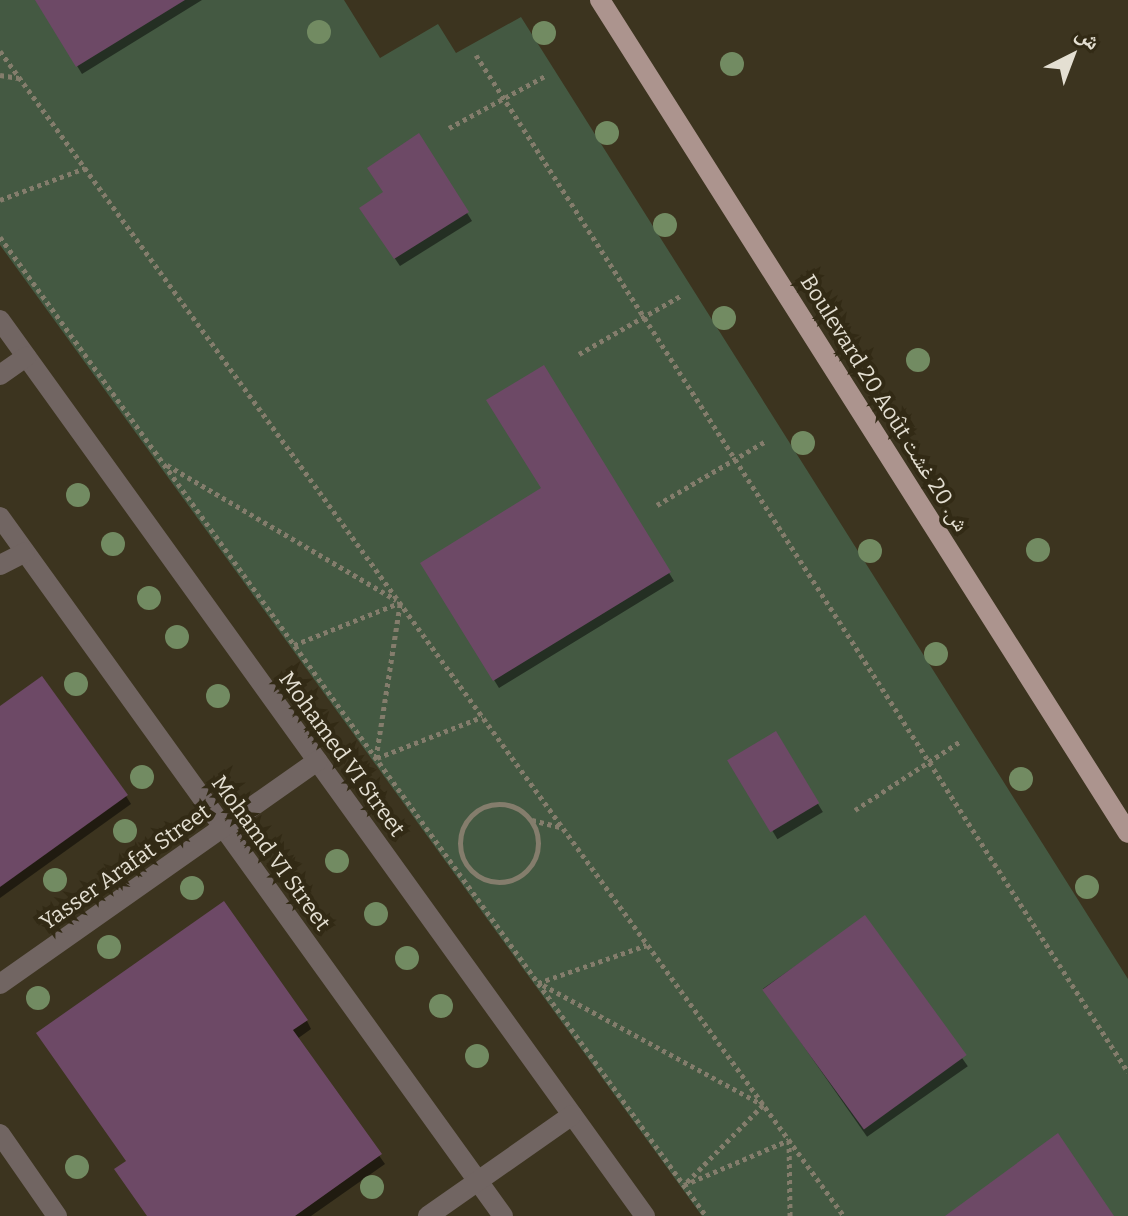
<!DOCTYPE html>
<meta charset="utf-8">
<style>
body{margin:0}
#map{position:relative;width:1128px;height:1216px;overflow:hidden;background:#3c341f;font-family:Bitter,"Noto Naskh Arabic",serif}
div>[style]{position:absolute}
.green>*{inset:0;background:#445942}
.shadow>*{inset:0;background:#0007;transform-origin:0 0}
.building>*{inset:0;background:#6d4966;transform-origin:0 0}
.path>*{height:5px;margin-top:-2.5px;transform-origin:0;background:repeating-linear-gradient(90deg,#847d6c 0 4px,transparent 0 8px)}
.path>.ring{margin:-2.5px;padding:0;box-sizing:content-box;background:none;border:5px solid #847d6c;border-radius:50%}
.minor>*{height:20px;margin:-10px;padding:0 10px;transform-origin:10px;border-radius:10px;background:#716562}
.major>*{height:20px;margin:-10px;padding:0 10px;transform-origin:10px;border-radius:10px;background:#ac948e}
.trees>*{width:24px;height:24px;margin:-12px;border-radius:50%;background:#728b62}
span{translate:-50% -50%;white-space:nowrap;text-align:center;line-height:1.15;-webkit-text-stroke:8px #322a15;paint-order:stroke}
.street-label{font-size:22px;color:#e4dfd2}
.north{position:absolute;left:1032px;top:16px;width:80px;height:80px;-webkit-text-stroke:6px #322a15;paint-order:stroke;rotate:42deg;font-size:22px;font-weight:700;line-height:32px;text-align:center;color:#e4dfd2}
.north::after{content:'';display:block;margin:auto;width:28px;height:36px;background:#e4dfd2;clip-path:polygon(50% 0,100% 100%,50% 72%,0 100%)}
</style>
<div id="map">
<div class="green">
<div style="clip-path:polygon(0 0,344px 0,380px 58px,438px 24px,456px 53px,521px 17px,1128px 979px,1128px 1216px,702px 1216px,0 245px)"></div>
</div>
<div class="shadow">
<div style="clip-path:polygon(70px 0,202px 0,82px 74px,46px 15px)"></div>
<div style="clip-path:polygon(467px 213px,472px 221px,400px 266px,366px 216px)"></div>
<div style="clip-path:polygon(543px 368px,674px 581px,499px 688px,423px 564px,543px 489px)"></div>
<div style="clip-path:polygon(0 708px,126px 796px,131px 804px,0 898px)"></div>
<div style="left:776px;top:734px;width:91px;height:53px;rotate:59deg"></div>
<div style="left:864px;top:918px;width:181px;height:123px;rotate:55deg"></div>
<div style="clip-path:polygon(307px 1021px,311px 1029px,297px 1039px,385px 1164px,311px 1216px,148px 1216px,128px 1162px,43px 1041px)"></div>
</div>
<div class="building">
<div style="clip-path:polygon(35px 0,185px 0,76px 67px)"></div>
<div style="clip-path:polygon(419px 133px,469px 212px,394px 259px,359px 208px,383px 192px,367px 168px)"></div>
<div style="clip-path:polygon(544px 365px,671px 572px,493px 681px,420px 563px,541px 488px,486px 400px)"></div>
<div style="clip-path:polygon(42px 676px,128px 795px,0 887px,0 706px)"></div>
<div style="left:776px;top:731px;width:84px;height:57px;rotate:59deg"></div>
<div style="clip-path:polygon(224px 901px,308px 1020px,293px 1030px,382px 1154px,295px 1216px,147px 1216px,114px 1169px,126px 1161px,36px 1033px)"></div>
<div style="left:865px;top:915px;width:173px;height:127px;rotate:54deg"></div>
<div style="clip-path:polygon(1058px 1133px,1114px 1216px,945px 1216px)"></div>
</div>
<div class="path">
<div style="left:0;top:51px;width:1439px;rotate:54.08deg"></div>
<div style="left:476px;top:55px;width:1208px;rotate:57.34deg"></div>
<div style="left:0;top:75px;width:19px;rotate:9deg"></div>
<div style="left:449px;top:128px;width:109px;rotate:-28.4deg"></div>
<div style="left:0;top:200px;width:91px;rotate:-20.6deg"></div>
<div style="left:0;top:237px;width:1207px;rotate:54.2deg"></div>
<div style="left:579px;top:354px;width:119px;rotate:-29.8deg"></div>
<div style="left:167px;top:465px;width:266px;rotate:30.5deg"></div>
<div style="left:657px;top:505px;width:126px;rotate:-30.4deg"></div>
<div style="left:294px;top:645px;width:113px;rotate:-21.8deg"></div>
<div style="left:376px;top:758px;width:156px;rotate:-81.1deg"></div>
<div style="left:377px;top:758px;width:113px;rotate:-21.3deg"></div>
<div class="ring" style="left:460px;top:804px;width:73px;height:73px"></div>
<div style="left:855px;top:810px;width:126px;rotate:-33.1deg"></div>
<div style="left:532px;top:820px;width:30px;rotate:14deg"></div>
<div style="left:538px;top:983px;width:115px;rotate:-19.2deg"></div>
<div style="left:543px;top:985px;width:251px;rotate:28.6deg"></div>
<div style="left:763px;top:1105px;width:112px;rotate:134.6deg"></div>
<div style="left:684px;top:1185px;width:114px;rotate:-23.2deg"></div>
<div style="left:789px;top:1140px;width:76px;rotate:89.2deg"></div>
</div>
<div class="minor">
<div style="left:0;top:320px;width:1104px;rotate:54.25deg"></div>
<div style="left:0;top:375px;width:32px;rotate:-35deg"></div>
<div style="left:0;top:517px;width:861px;rotate:54.26deg"></div>
<div style="left:0;top:565px;width:28px;rotate:-27deg"></div>
<div style="left:0;top:984px;width:388px;rotate:-35.1deg"></div>
<div style="left:0;top:1134px;width:100px;rotate:55.2deg"></div>
<div style="left:428px;top:1216px;width:176px;rotate:-35deg"></div>
</div>
<div class="major">
<div style="left:600px;top:0;width:986px;rotate:57.63deg"></div>
</div>
<div class="trees">
<div style="left:319px;top:32px"></div>
<div style="left:544px;top:33px"></div>
<div style="left:732px;top:64px"></div>
<div style="left:607px;top:133px"></div>
<div style="left:665px;top:225px"></div>
<div style="left:724px;top:318px"></div>
<div style="left:918px;top:360px"></div>
<div style="left:803px;top:443px"></div>
<div style="left:78px;top:495px"></div>
<div style="left:113px;top:544px"></div>
<div style="left:1038px;top:550px"></div>
<div style="left:870px;top:551px"></div>
<div style="left:149px;top:598px"></div>
<div style="left:177px;top:637px"></div>
<div style="left:936px;top:654px"></div>
<div style="left:76px;top:684px"></div>
<div style="left:218px;top:696px"></div>
<div style="left:142px;top:777px"></div>
<div style="left:1021px;top:779px"></div>
<div style="left:125px;top:831px"></div>
<div style="left:337px;top:861px"></div>
<div style="left:55px;top:880px"></div>
<div style="left:1087px;top:887px"></div>
<div style="left:192px;top:888px"></div>
<div style="left:376px;top:914px"></div>
<div style="left:109px;top:947px"></div>
<div style="left:407px;top:958px"></div>
<div style="left:38px;top:998px"></div>
<div style="left:441px;top:1006px"></div>
<div style="left:477px;top:1056px"></div>
<div style="left:77px;top:1167px"></div>
<div style="left:372px;top:1187px"></div>
</div>
<div class="street-label">
<span style="left:885px;top:403px;rotate:58deg">Boulevard 20 Août ش. 20 غشت</span>
<span style="left:342px;top:754px;rotate:54deg">Mohamed VI Street</span>
<span style="left:271px;top:853px;rotate:54deg">Mohamd VI Street</span>
<span style="left:125px;top:867px;rotate:-35deg">Yasser Arafat Street</span>
</div>
<div class="north">ش</div>
</div>
